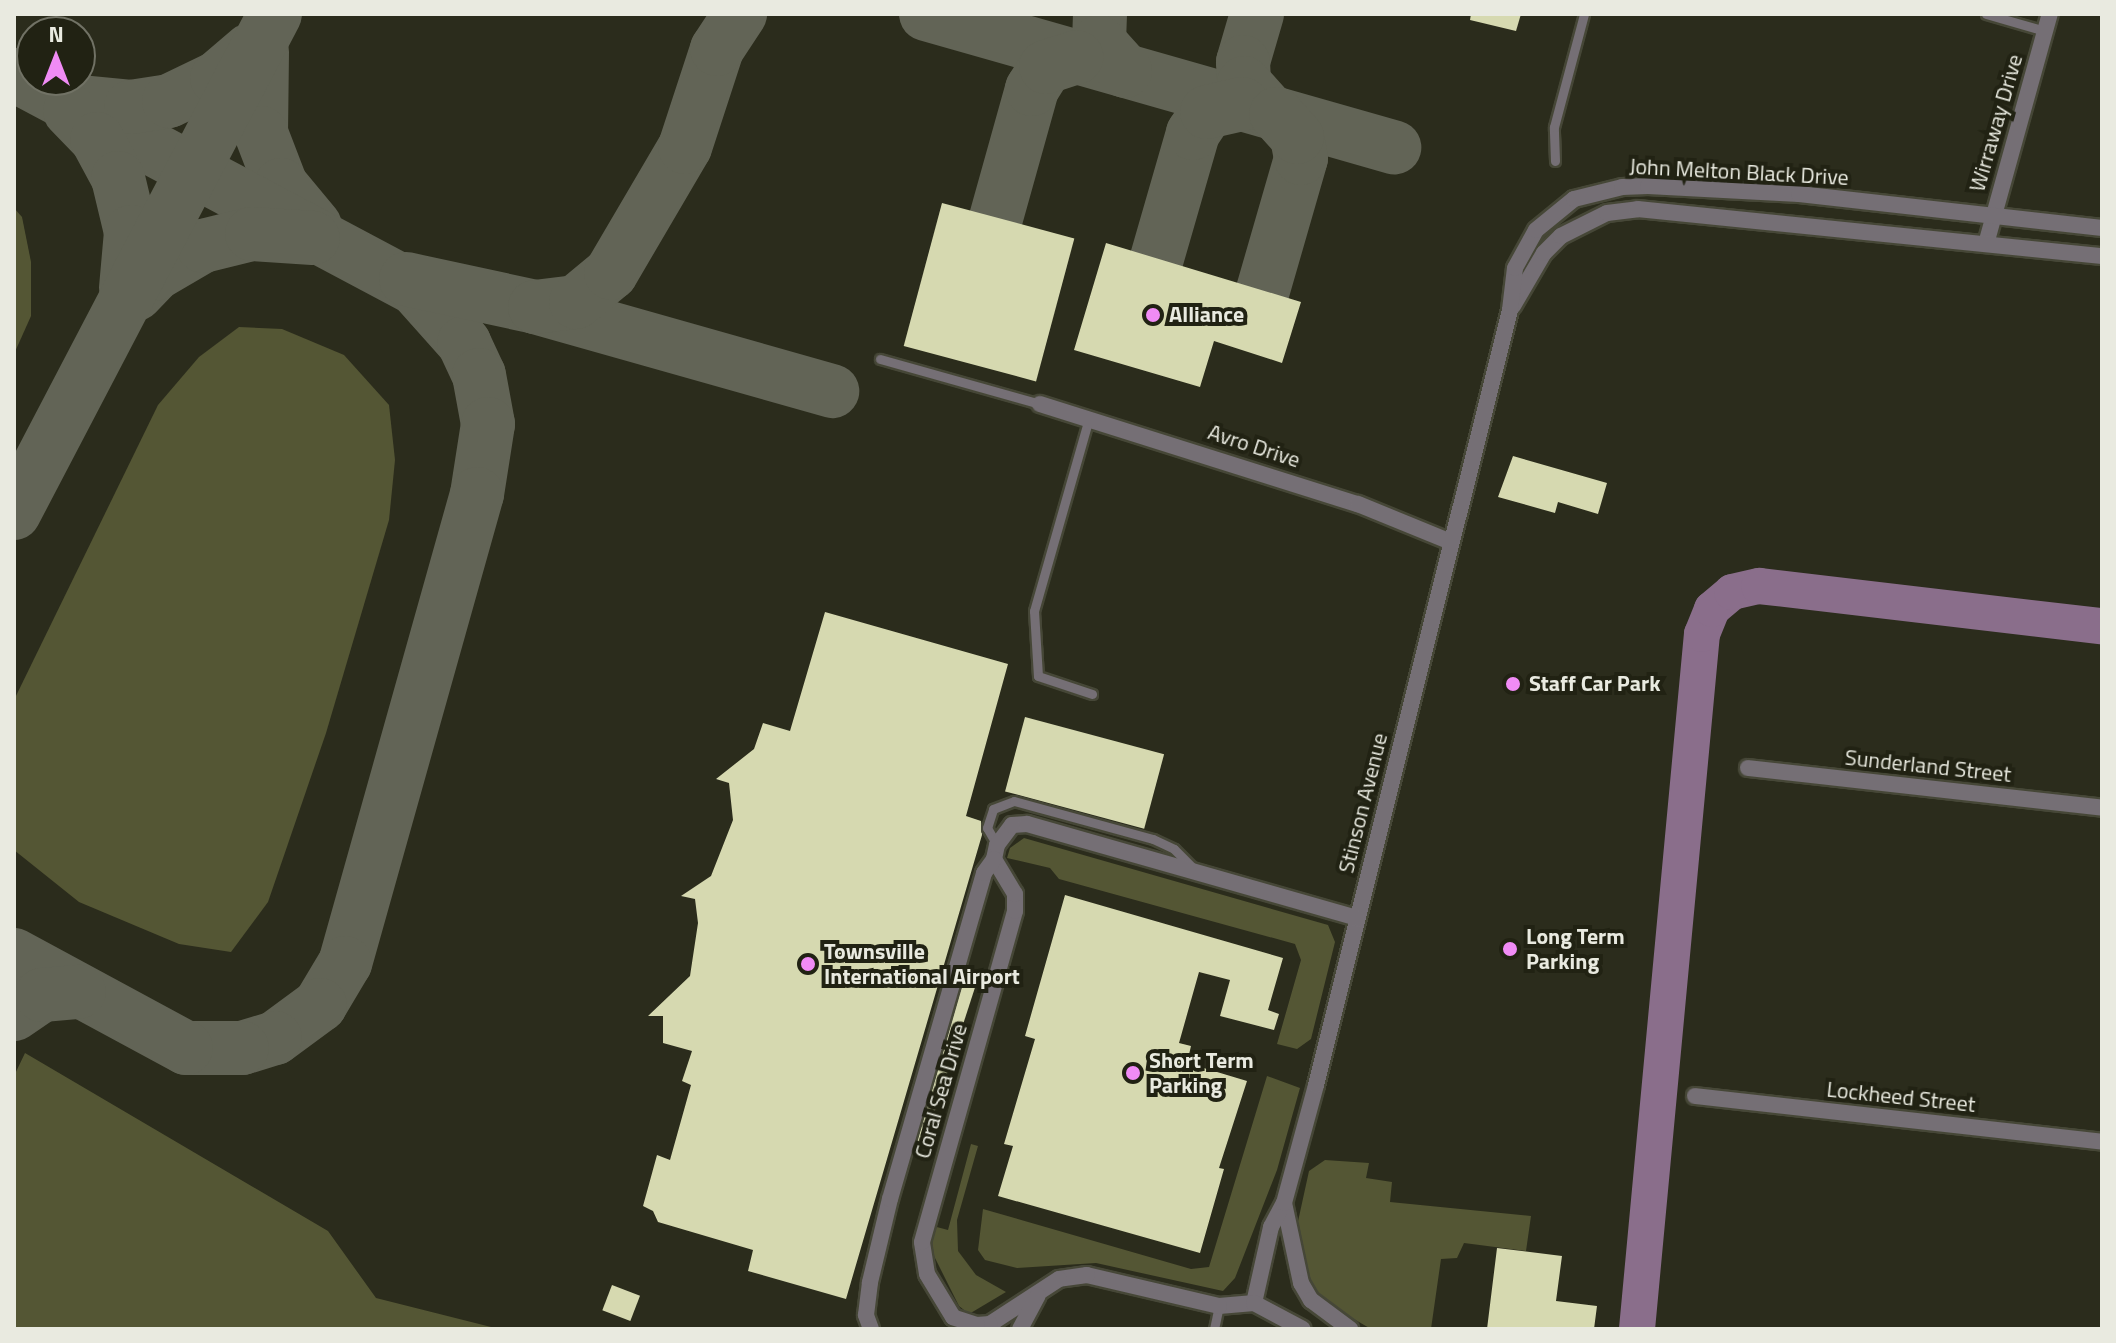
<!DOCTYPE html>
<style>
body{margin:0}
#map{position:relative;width:2116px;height:1343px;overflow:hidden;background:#2b2c1c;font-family:"Titillium Web",sans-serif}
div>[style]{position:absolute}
.green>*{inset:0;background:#545634}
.river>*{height:36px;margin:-18px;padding:0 18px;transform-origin:18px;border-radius:18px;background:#8a6e8b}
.taxiway>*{height:54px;margin:-27px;padding:0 27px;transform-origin:27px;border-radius:27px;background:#626456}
.building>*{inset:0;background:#d6d9b0;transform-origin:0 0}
.roads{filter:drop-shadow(2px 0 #464737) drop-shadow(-2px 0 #464737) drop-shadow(0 2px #464737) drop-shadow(0 -2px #464737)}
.service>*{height:9px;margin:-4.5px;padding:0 4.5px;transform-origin:4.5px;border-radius:4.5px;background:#756f75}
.minor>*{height:16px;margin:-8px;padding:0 8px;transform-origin:8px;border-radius:8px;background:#756f75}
.dots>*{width:22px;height:22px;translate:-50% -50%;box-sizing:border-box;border:4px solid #212213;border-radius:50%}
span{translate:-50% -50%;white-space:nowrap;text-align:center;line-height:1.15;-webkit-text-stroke:8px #212213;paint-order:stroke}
.street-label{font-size:22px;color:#e9eae0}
.poi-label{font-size:22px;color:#e9eae0;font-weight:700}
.left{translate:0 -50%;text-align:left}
.frame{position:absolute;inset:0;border:16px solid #e9eae0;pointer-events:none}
.north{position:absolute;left:16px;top:16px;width:80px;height:80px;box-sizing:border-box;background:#212213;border:2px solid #717265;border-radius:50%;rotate:0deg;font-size:22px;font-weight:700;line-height:32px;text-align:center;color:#e9eae0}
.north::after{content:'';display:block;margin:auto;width:28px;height:36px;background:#f08bf5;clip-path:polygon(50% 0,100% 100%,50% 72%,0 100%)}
</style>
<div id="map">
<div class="green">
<div style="clip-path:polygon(14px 208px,22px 217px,31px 262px,31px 316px,14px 354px)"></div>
<div style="clip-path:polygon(239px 327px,282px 329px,344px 355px,389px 405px,395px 460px,389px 520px,326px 733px,268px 902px,231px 952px,179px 944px,79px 902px,14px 850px,14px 700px,158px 405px,199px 357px)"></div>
<div style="clip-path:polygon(1024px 838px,1328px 925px,1335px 942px,1311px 1039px,1297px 1049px,1277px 1044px,1301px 960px,1295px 944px,1059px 879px,1050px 868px,1007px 858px,1010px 848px)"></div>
<div style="clip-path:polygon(25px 1053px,328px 1231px,376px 1298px,499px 1329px,14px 1329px,14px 1076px)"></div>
<div style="clip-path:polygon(1267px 1076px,1300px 1088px,1277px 1170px,1235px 1278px,1223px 1291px,1096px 1263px,1017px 1268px,985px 1260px,978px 1250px,983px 1209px,1191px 1269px,1209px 1267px)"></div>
<div style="clip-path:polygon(971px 1144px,978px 1146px,957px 1220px,958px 1251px,976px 1275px,1006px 1292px,969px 1314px,959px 1306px,929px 1246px,933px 1226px,948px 1230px)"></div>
<div style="clip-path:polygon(1325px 1160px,1369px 1163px,1366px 1178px,1392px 1182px,1390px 1202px,1531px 1216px,1526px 1251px,1464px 1243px,1457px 1258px,1441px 1259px,1431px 1329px,1371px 1329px,1321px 1300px,1303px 1274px,1297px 1226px,1309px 1171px)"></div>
</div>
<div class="river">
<div style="left:1637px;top:1329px;width:698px;rotate:-84.66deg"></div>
<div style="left:1702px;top:634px;width:27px;rotate:-68deg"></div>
<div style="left:1712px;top:609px;width:26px;rotate:-40deg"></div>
<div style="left:1732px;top:592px;width:28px;rotate:-13deg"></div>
<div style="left:1759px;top:586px;width:345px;rotate:6.7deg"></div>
</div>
<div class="taxiway">
<div style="left:926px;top:14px;width:487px;rotate:15.9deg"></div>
<div style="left:1100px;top:14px;width:28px;rotate:92deg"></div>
<div style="left:1099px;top:42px;width:39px;rotate:48deg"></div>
<div style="left:1257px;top:14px;width:50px;rotate:106.3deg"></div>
<div style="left:1243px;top:62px;width:21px;rotate:87deg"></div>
<div style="left:1244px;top:83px;width:38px;rotate:48deg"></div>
<div style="left:262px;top:52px;width:81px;rotate:90.7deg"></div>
<div style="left:261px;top:133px;width:56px;rotate:69deg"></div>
<div style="left:281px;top:185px;width:53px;rotate:50.3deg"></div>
<div style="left:14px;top:75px;width:454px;rotate:28deg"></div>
<div style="left:415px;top:288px;width:74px;rotate:48.3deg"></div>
<div style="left:464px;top:343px;width:35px;rotate:65deg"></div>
<div style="left:479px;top:375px;width:50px;rotate:79.6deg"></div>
<div style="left:488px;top:424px;width:71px;rotate:98.9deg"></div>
<div style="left:477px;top:494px;width:487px;rotate:105.7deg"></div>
<div style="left:345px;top:963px;width:49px;rotate:120.8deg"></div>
<div style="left:320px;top:1005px;width:56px;rotate:143.7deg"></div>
<div style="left:275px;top:1038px;width:34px;rotate:163deg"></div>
<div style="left:242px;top:1048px;width:56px;rotate:180deg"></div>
<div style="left:186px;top:1048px;width:196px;rotate:-151.6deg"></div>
<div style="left:79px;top:102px;width:52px;rotate:5.5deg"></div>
<div style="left:131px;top:107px;width:38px;rotate:-9deg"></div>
<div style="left:169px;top:101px;width:53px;rotate:-25.6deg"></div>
<div style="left:217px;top:78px;width:43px;rotate:-40.3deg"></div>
<div style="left:70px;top:111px;width:39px;rotate:46deg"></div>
<div style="left:97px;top:139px;width:44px;rotate:61.7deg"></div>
<div style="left:118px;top:178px;width:56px;rotate:76.5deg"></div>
<div style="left:131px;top:232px;width:56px;rotate:95.1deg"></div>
<div style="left:996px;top:218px;width:134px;rotate:-74.4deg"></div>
<div style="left:1032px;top:89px;width:26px;rotate:-58deg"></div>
<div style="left:1046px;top:67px;width:32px;rotate:-18deg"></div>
<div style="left:1157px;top:258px;width:130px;rotate:-73.9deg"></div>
<div style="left:1193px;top:133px;width:25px;rotate:-56deg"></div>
<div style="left:1207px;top:112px;width:36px;rotate:-13deg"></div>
<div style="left:406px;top:279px;width:132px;rotate:12.2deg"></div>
<div style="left:535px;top:307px;width:309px;rotate:15.8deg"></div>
<div style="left:1263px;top:290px;width:137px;rotate:-73.9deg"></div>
<div style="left:1301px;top:158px;width:21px;rotate:-101deg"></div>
<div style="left:1297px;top:137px;width:31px;rotate:-132deg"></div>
<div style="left:136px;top:294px;width:28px;rotate:-46deg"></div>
<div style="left:155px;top:274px;width:56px;rotate:-30.3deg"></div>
<div style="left:203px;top:246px;width:50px;rotate:-13.8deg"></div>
<div style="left:252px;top:234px;width:61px;rotate:3.8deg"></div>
<div style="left:535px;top:307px;width:41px;rotate:-7deg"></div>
<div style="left:576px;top:302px;width:45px;rotate:-39.6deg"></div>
<div style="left:611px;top:273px;width:146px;rotate:-59.6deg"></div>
<div style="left:685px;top:147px;width:103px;rotate:-71.9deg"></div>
<div style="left:717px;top:49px;width:42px;rotate:-56.7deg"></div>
<div style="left:14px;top:513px;width:563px;rotate:-62.39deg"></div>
<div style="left:14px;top:1014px;width:34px;rotate:-34deg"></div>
<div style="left:42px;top:995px;width:37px;rotate:-5deg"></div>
</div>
<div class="building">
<div style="clip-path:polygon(1471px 14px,1521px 14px,1516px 31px,1470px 20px)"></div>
<div style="left:942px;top:203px;width:137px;height:148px;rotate:15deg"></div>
<div style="clip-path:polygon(1106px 243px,1301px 302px,1282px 363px,1214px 341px,1200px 387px,1074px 350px)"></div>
<div style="clip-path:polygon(1513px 456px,1607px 483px,1598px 514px,1558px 502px,1555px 513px,1498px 497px)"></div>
<div style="clip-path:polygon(825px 612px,1008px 664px,966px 816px,981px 821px,982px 835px,846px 1299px,748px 1271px,753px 1250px,658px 1222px,653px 1211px,643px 1206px,657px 1155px,670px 1160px,691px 1085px,682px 1081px,692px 1051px,663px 1043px,663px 1016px,648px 1016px,690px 976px,698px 923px,695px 899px,681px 896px,711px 876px,733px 820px,729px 783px,716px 779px,754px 749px,763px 723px,790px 731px)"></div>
<div style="left:1025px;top:717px;width:144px;height:77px;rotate:15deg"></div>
<div style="clip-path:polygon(1065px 895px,1283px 958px,1268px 1010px,1279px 1014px,1274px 1030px,1220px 1016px,1230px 980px,1199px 972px,1179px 1043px,1191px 1046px,1187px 1063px,1247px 1081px,1219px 1168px,1224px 1169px,1200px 1253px,998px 1196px,1013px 1146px,1004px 1144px,1035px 1039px,1025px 1036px)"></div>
<div style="left:968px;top:967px;width:13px;height:181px;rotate:18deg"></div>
<div style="clip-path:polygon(1497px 1248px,1562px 1256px,1556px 1301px,1597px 1306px,1594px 1329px,1487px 1329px)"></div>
<div style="left:612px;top:1285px;width:30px;height:27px;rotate:21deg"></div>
</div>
<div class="roads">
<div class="service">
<div style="left:1986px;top:14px;width:61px;rotate:16.1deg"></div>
<div style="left:1555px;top:161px;width:34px;rotate:-92deg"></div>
<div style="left:1554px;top:127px;width:117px;rotate:-75.1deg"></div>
<div style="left:880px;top:359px;width:166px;rotate:15.7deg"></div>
<div style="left:1089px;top:418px;width:201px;rotate:105.9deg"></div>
<div style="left:1034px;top:611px;width:65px;rotate:86.5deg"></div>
<div style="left:1038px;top:676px;width:57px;rotate:18.4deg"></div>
<div style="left:997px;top:845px;width:20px;rotate:-120deg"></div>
<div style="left:987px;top:828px;width:20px;rotate:-72deg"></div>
<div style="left:993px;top:809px;width:22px;rotate:-21deg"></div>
<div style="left:1014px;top:801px;width:144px;rotate:15.3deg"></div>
<div style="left:1153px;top:839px;width:23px;rotate:25deg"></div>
<div style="left:1174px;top:849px;width:30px;rotate:45deg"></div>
<div style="left:1214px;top:1329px;width:24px;rotate:-78deg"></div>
</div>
<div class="minor">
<div style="left:1986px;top:244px;width:239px;rotate:-74.5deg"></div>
<div style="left:1513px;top:306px;width:61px;rotate:-59.7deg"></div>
<div style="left:1544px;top:253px;width:24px;rotate:-45deg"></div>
<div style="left:1561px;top:236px;width:51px;rotate:-26.6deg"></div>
<div style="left:1607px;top:213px;width:31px;rotate:-7deg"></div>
<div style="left:1638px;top:209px;width:466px;rotate:5.8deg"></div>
<div style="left:1040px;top:404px;width:333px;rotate:17.5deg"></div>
<div style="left:1358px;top:504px;width:100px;rotate:22.2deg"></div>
<div style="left:1748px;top:768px;width:356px;rotate:6.4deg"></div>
<div style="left:1695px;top:1096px;width:410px;rotate:6.4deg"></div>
<div style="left:1284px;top:1203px;width:82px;rotate:78deg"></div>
<div style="left:1301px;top:1283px;width:20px;rotate:60deg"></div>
<div style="left:1311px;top:1300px;width:49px;rotate:36.6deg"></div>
<div style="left:1254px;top:1303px;width:78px;rotate:-77.4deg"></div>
<div style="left:1271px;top:1227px;width:27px;rotate:-62deg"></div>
<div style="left:1284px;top:1203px;width:122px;rotate:-74.8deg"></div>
<div style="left:1316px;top:1085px;width:799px;rotate:-75.95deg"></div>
<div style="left:1510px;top:310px;width:42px;rotate:-83.2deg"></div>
<div style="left:1515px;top:268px;width:43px;rotate:-61.1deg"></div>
<div style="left:1536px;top:230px;width:49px;rotate:-39.2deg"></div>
<div style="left:1574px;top:199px;width:49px;rotate:-14deg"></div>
<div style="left:1622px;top:187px;width:26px;rotate:-2deg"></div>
<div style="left:1648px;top:186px;width:151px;rotate:3deg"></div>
<div style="left:1799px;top:194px;width:305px;rotate:6.4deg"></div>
<div style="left:1254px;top:1303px;width:35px;rotate:175deg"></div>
<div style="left:1219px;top:1306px;width:136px;rotate:-166.8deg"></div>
<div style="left:1087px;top:1275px;width:28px;rotate:172deg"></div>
<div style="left:1059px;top:1279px;width:82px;rotate:146.9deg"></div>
<div style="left:990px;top:1324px;width:13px;rotate:176deg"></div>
<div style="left:977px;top:1325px;width:25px;rotate:-162deg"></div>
<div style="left:953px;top:1317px;width:50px;rotate:-121.2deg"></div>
<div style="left:927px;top:1274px;width:32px;rotate:-99deg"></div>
<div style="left:922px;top:1242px;width:344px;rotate:-74.3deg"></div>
<div style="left:1015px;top:911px;width:17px;rotate:-90deg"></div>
<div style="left:1015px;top:894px;width:41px;rotate:-121deg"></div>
<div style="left:994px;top:859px;width:14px;rotate:-78deg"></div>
<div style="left:997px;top:845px;width:25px;rotate:-53deg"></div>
<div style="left:1012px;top:825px;width:15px;rotate:-4deg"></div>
<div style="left:1027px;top:824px;width:343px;rotate:15.9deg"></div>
<div style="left:1254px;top:1303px;width:55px;rotate:28deg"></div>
<div style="left:871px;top:1329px;width:15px;rotate:-110deg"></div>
<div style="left:866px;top:1315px;width:33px;rotate:-83deg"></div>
<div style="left:870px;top:1282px;width:85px;rotate:-76.5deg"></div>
<div style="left:890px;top:1199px;width:339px;rotate:-73.9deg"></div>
<div style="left:984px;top:873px;width:17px;rotate:-54deg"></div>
<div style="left:1020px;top:1329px;width:38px;rotate:-62deg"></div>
</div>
</div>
<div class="dots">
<div style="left:1153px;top:315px;background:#f08bf5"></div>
<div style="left:1513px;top:684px;background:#f08bf5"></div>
<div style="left:1510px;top:949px;background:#f08bf5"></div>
<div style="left:808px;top:964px;background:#f08bf5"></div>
<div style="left:1133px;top:1073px;background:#f08bf5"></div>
</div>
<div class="street-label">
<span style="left:1996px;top:123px;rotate:-74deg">Wirraway Drive</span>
<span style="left:1739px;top:172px;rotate:3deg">John Melton Black Drive</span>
<span style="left:1254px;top:446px;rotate:18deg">Avro Drive</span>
<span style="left:1928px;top:766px;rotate:6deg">Sunderland Street</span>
<span style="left:1363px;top:803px;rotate:-76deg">Stinson Avenue</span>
<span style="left:941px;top:1091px;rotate:-74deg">Coral Sea Drive</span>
<span style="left:1901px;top:1097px;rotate:6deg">Lockheed Street</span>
</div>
<div class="poi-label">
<span class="left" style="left:1169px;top:315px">Alliance</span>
<span class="left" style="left:1529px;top:684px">Staff Car Park</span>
<span class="left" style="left:1526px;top:949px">Long Term<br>Parking</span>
<span class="left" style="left:824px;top:964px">Townsville<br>International Airport</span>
<span class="left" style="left:1149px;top:1073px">Short Term<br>Parking</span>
</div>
<div class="frame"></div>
<div class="north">N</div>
</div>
